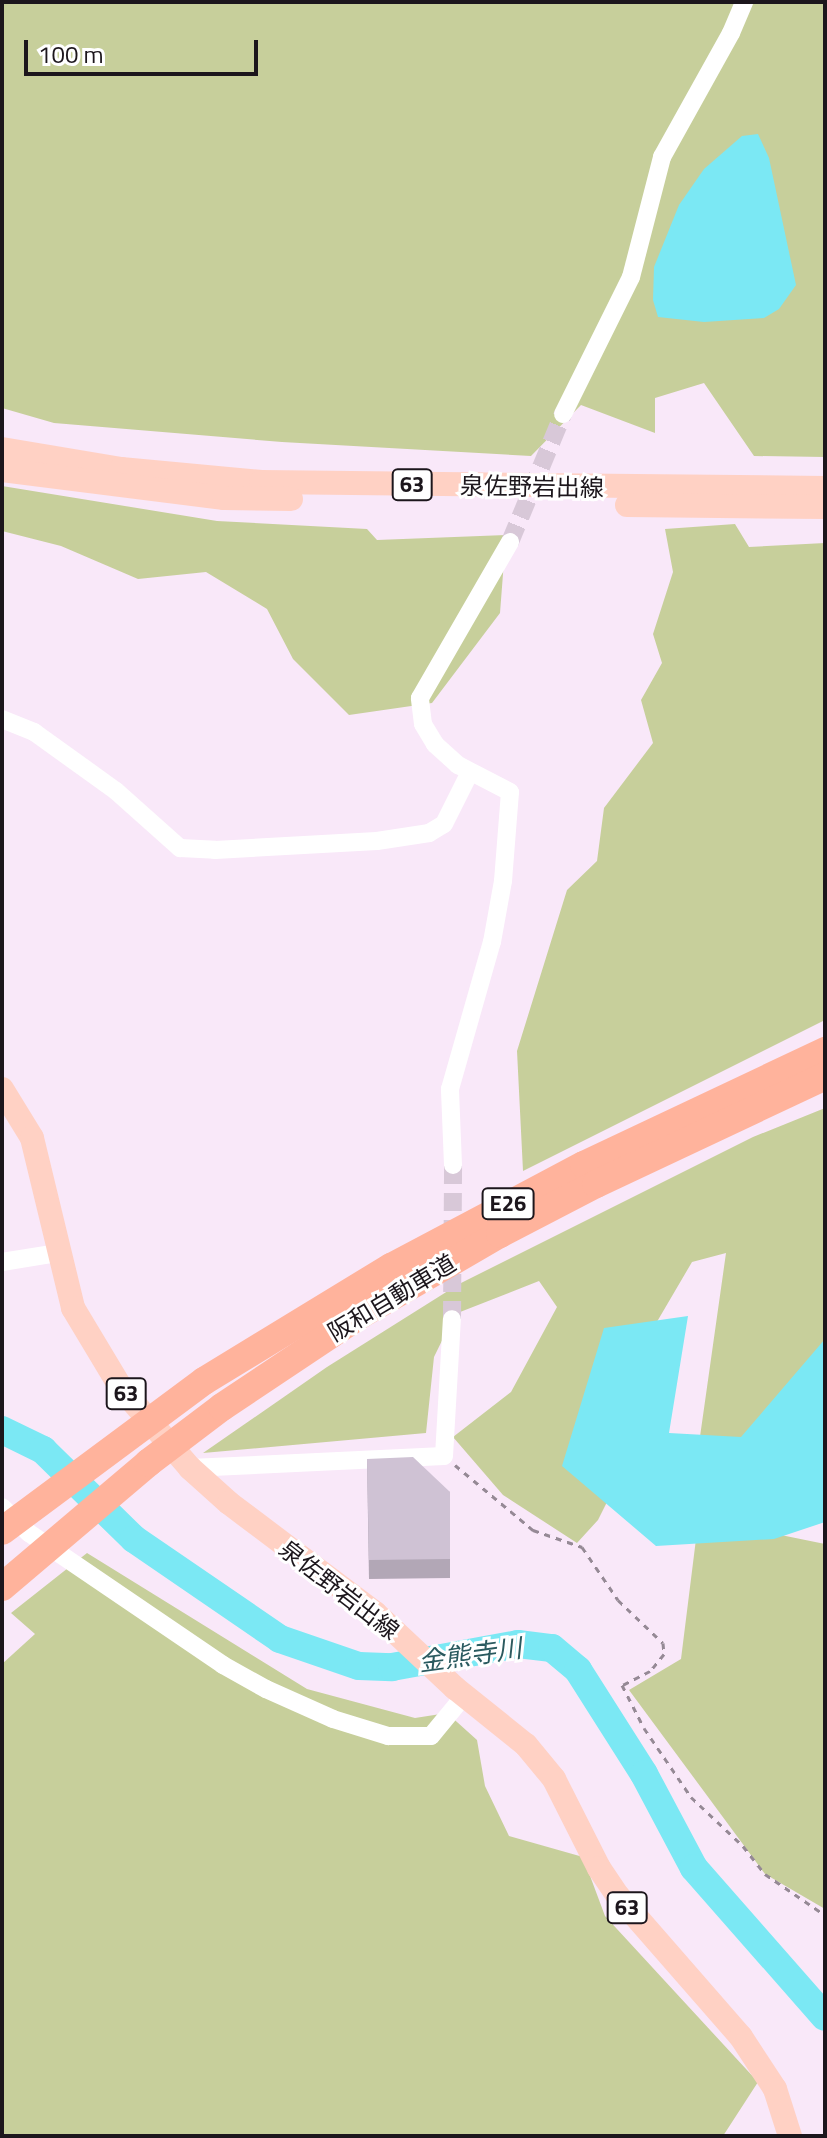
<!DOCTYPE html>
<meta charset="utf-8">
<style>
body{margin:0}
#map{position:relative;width:827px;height:2138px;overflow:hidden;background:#f9e8f9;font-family:"Titillium Web","Noto Sans JP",sans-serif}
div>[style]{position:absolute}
.green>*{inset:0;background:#c7cf9b}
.water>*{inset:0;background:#7be8f4}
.river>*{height:28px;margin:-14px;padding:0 14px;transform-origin:14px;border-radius:14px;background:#7be8f4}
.minor-tunnel>*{height:18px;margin-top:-9px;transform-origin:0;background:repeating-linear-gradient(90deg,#d8c8d8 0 18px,transparent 0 27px)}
.path>*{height:3px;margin-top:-1.5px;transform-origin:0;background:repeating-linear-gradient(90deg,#958995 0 6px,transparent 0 12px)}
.minor>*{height:18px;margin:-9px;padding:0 9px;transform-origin:9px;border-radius:9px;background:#fff}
.major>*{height:24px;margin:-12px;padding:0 12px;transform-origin:12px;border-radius:12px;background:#ffd1c4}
.highway>*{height:28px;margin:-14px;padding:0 14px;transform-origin:14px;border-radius:14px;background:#ffb39c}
.wall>*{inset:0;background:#b2a7b6}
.building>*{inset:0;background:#cfc2d4}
span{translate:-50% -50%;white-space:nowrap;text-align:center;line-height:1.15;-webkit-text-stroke:6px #fff;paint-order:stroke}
.shield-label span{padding:2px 6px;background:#fff;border:2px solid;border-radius:6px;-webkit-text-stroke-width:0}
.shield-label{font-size:22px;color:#1c161c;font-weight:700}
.street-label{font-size:24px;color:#1c161c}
.water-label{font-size:26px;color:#2a5a5f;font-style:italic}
.frame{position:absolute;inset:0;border:4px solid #1c161c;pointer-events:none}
.scale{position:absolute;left:24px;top:40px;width:234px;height:36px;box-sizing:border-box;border:4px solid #1c161c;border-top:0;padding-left:10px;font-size:24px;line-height:28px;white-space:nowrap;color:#1c161c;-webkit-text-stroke:6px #fff;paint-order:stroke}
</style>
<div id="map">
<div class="green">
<div style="clip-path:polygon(2px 2px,825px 2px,825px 457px,754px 456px,704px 383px,655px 398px,655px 433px,581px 405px,531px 456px,282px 442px,54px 423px,2px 408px)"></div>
<div style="clip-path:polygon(2px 486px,217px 521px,367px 529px,377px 540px,506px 535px,500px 613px,432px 703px,349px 715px,293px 659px,267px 609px,206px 572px,138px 579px,61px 546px,2px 531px)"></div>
<div style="clip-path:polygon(735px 524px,749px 547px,825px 543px,825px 1020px,523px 1171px,517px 1051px,567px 890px,597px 861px,604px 808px,653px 743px,641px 700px,662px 663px,653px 634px,673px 572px,665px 529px)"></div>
<div style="clip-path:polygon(825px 1108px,825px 1432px,695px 1472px,726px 1253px,692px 1262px,641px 1349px,621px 1474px,598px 1520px,577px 1543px,503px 1495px,453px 1437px,511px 1392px,557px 1307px,539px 1281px,455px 1314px,434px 1357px,426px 1433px,203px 1453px,327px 1367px,459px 1284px,753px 1137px)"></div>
<div style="clip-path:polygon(697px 1531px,771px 1533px,825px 1544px,825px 1909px,765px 1874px,629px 1690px,681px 1659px)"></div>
<div style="clip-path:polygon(87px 1553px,307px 1689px,415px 1718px,447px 1713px,477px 1740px,485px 1786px,509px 1836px,583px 1857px,605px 1916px,758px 2082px,723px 2136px,2px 2136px,2px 1664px,35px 1634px,11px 1613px)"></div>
</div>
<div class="water">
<div style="clip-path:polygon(758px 134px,769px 158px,796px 285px,779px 309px,764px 318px,704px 322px,658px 317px,653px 300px,654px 267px,679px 205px,704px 169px,742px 136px)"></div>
<div style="clip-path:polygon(688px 1316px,669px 1433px,741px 1437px,825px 1339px,825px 1522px,774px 1539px,656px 1546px,562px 1466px,604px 1328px)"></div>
</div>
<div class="river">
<div style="left:2px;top:1430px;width:46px;rotate:26deg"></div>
<div style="left:43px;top:1450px;width:127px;rotate:44.4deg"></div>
<div style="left:134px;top:1539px;width:177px;rotate:34.4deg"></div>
<div style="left:280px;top:1639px;width:83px;rotate:18.9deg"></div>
<div style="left:359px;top:1666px;width:33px;rotate:2deg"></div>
<div style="left:392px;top:1667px;width:128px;rotate:-10.3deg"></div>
<div style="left:518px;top:1644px;width:34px;rotate:7deg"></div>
<div style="left:552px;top:1648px;width:34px;rotate:40deg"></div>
<div style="left:578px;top:1670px;width:123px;rotate:57.6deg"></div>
<div style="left:644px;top:1774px;width:106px;rotate:62deg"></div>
<div style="left:694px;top:1868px;width:198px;rotate:48.7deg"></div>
</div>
<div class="minor-tunnel">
<div style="left:510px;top:542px;width:139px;rotate:-67.5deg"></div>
<div style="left:452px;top:1319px;width:154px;rotate:-89.6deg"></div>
</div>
<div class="path">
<div style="left:455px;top:1465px;width:102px;rotate:39.8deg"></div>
<div style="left:533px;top:1530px;width:52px;rotate:19.1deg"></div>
<div style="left:582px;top:1547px;width:64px;rotate:55.8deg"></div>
<div style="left:618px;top:1600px;width:62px;rotate:43.7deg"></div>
<div style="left:663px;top:1643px;width:11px;rotate:85deg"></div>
<div style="left:664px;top:1654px;width:22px;rotate:129deg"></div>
<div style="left:650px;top:1671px;width:31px;rotate:153deg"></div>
<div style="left:622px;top:1685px;width:48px;rotate:62.9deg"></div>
<div style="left:644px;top:1728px;width:83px;rotate:55.7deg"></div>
<div style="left:691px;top:1797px;width:71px;rotate:43.3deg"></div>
<div style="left:743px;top:1846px;width:36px;rotate:52deg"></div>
<div style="left:765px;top:1874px;width:73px;rotate:34.3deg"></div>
</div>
<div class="minor">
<div style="left:563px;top:414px;width:153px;rotate:-63.6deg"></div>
<div style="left:631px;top:277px;width:124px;rotate:-75.5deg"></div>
<div style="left:662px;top:157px;width:142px;rotate:-60.9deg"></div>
<div style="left:731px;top:33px;width:34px;rotate:-67deg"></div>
<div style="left:2px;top:719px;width:35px;rotate:22deg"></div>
<div style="left:34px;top:732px;width:101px;rotate:35.7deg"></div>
<div style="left:116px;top:791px;width:86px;rotate:41.7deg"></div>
<div style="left:180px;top:848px;width:35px;rotate:3deg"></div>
<div style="left:215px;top:850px;width:162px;rotate:-3.2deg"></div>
<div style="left:377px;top:841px;width:53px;rotate:-8.7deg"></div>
<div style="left:429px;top:833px;width:17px;rotate:-31deg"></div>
<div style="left:444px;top:824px;width:58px;rotate:-63.4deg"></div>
<div style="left:453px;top:1165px;width:76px;rotate:-92.3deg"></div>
<div style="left:450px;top:1089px;width:153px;rotate:-74.1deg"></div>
<div style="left:492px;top:942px;width:62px;rotate:-79.8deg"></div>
<div style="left:503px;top:881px;width:89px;rotate:-85.5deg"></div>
<div style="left:510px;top:792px;width:59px;rotate:-152.6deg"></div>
<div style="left:458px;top:765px;width:31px;rotate:-138deg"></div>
<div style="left:435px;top:744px;width:23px;rotate:-121deg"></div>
<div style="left:423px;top:724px;width:26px;rotate:-97deg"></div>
<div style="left:420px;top:698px;width:180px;rotate:-60deg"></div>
<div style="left:2px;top:1262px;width:57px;rotate:-9.1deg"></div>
<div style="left:190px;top:1468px;width:254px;rotate:-2.7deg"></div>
<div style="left:444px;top:1456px;width:137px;rotate:-86.7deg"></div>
<div style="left:2px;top:1507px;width:37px;rotate:44deg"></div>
<div style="left:29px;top:1533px;width:235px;rotate:34.2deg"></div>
<div style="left:223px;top:1665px;width:49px;rotate:29.2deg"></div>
<div style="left:266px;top:1689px;width:73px;rotate:24.1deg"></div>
<div style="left:333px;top:1719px;width:58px;rotate:17.2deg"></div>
<div style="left:388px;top:1736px;width:43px"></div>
<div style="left:431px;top:1736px;width:52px;rotate:-50.5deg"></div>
</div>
<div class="major">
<div style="left:2px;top:449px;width:121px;rotate:9.5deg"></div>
<div style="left:121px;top:469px;width:141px;rotate:5.3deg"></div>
<div style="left:261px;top:482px;width:564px;rotate:0.61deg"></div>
<div style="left:2px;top:470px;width:224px;rotate:7.2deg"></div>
<div style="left:224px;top:498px;width:67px;rotate:0.9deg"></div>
<div style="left:627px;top:505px;width:198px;rotate:0.6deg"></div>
<div style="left:2px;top:1089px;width:57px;rotate:58.5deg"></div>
<div style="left:32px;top:1138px;width:175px;rotate:76.4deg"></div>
<div style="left:73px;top:1308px;width:93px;rotate:59deg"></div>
<div style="left:121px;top:1388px;width:106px;rotate:49.2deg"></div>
<div style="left:190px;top:1468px;width:52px;rotate:41.9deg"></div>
<div style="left:229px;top:1503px;width:183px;rotate:37deg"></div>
<div style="left:375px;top:1613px;width:110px;rotate:43.2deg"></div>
<div style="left:455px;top:1688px;width:91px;rotate:38.8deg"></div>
<div style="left:526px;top:1745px;width:44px;rotate:50.5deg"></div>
<div style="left:554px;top:1779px;width:100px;rotate:63.2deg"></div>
<div style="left:599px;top:1868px;width:34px;rotate:56deg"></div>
<div style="left:618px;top:1896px;width:187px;rotate:48.9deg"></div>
<div style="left:741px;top:2037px;width:62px;rotate:56.8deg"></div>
<div style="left:775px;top:2089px;width:49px;rotate:72.3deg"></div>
</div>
<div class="highway">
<div style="left:2px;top:1531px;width:252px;rotate:-36.6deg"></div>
<div style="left:204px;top:1381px;width:219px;rotate:-31.4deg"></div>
<div style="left:391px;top:1267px;width:218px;rotate:-27.9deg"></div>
<div style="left:584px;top:1165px;width:267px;rotate:-25.3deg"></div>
<div style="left:2px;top:1587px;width:192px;rotate:-40.3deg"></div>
<div style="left:148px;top:1463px;width:93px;rotate:-37.1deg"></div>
<div style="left:222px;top:1407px;width:166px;rotate:-33.7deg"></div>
<div style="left:360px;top:1315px;width:162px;rotate:-30.1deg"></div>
<div style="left:500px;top:1234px;width:108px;rotate:-27.5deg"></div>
<div style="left:596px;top:1184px;width:253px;rotate:-25.2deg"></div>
</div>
<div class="wall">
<div style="clip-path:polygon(367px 1459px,450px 1492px,450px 1578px,369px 1579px)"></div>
</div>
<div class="building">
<div style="clip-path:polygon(413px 1457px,450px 1492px,450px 1559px,369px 1560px,367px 1459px)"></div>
</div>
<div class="shield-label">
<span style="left:412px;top:485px">63</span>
<span style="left:508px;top:1204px">E26</span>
<span style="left:126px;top:1394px">63</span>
<span style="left:627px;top:1908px">63</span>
</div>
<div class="street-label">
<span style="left:532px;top:487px;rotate:1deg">泉佐野岩出線</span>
<span style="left:392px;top:1298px;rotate:-31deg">阪和自動車道</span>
<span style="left:339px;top:1590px;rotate:38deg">泉佐野岩出線</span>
</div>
<div class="water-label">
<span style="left:470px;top:1655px;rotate:-8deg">金熊寺川</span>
</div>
<div class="frame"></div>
<div class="scale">100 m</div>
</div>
